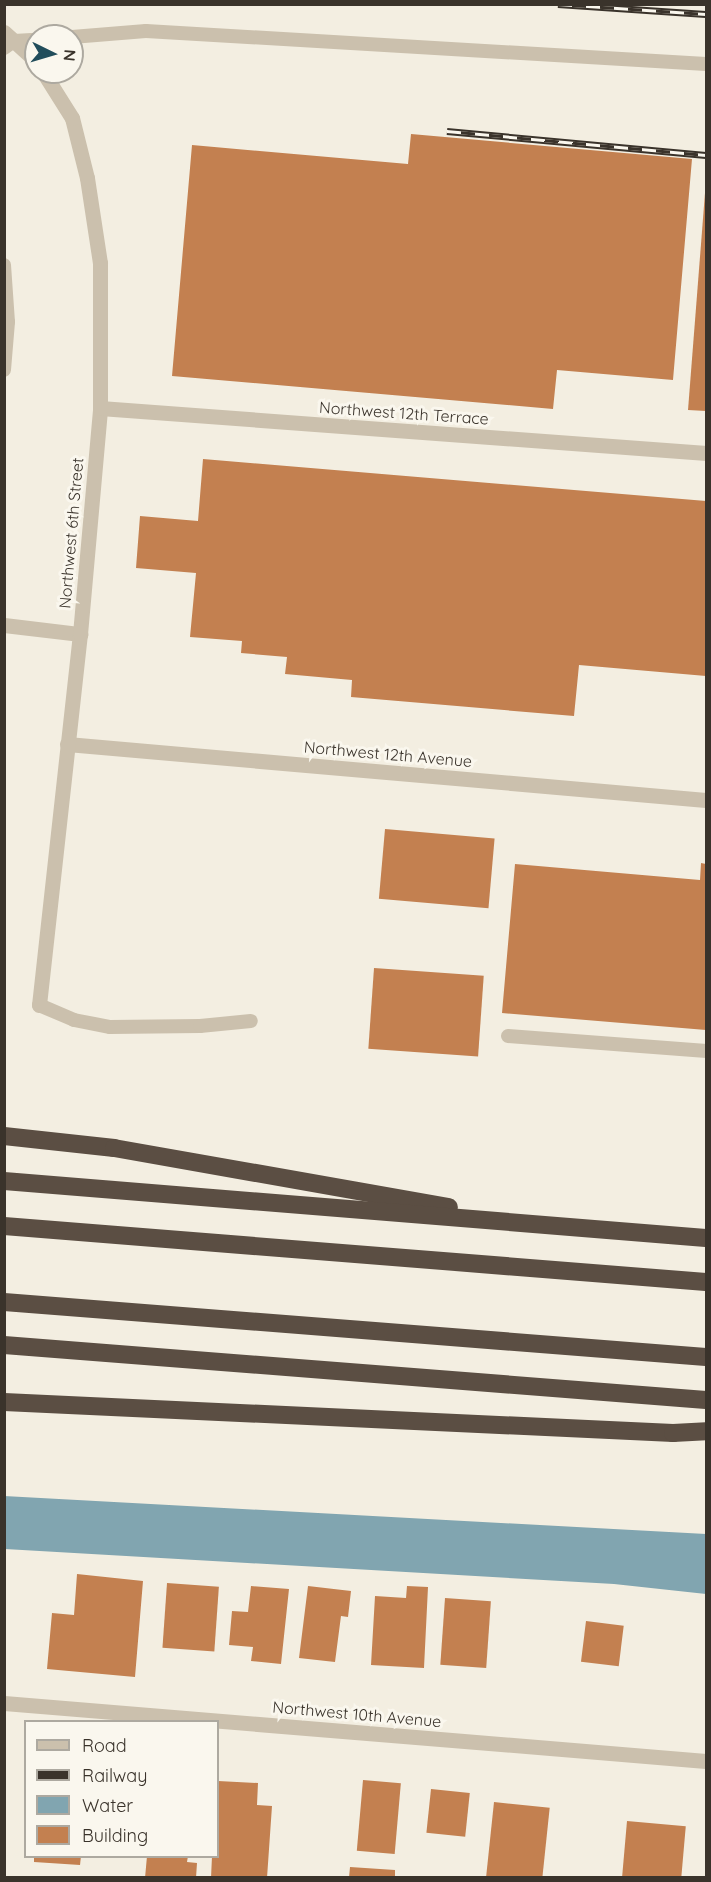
<!DOCTYPE html>
<style>
body{margin:0}
#map{position:relative;width:711px;height:1882px;overflow:hidden;background:#f3eee1;font-family:Quicksand,sans-serif}
div>[style]{position:absolute}
.water>*{inset:0;background:#81a5b0}
.building>*{inset:0;background:#c38050;transform-origin:0 0}
.service>*{height:14px;margin:-7px;padding:0 7px;transform-origin:7px;border-radius:7px;background:#cbc0ad}
.minor>*{height:15px;margin:-7.5px;padding:0 7.5px;transform-origin:7.5px;border-radius:7.5px;background:#cbc0ad}
.motorway>*{height:18px;margin:-9px;padding:0 9px;transform-origin:9px;border-radius:9px;background:#5b4e43}
.rail>*{height:7px;margin-top:-3.5px;transform-origin:0;background:repeating-linear-gradient(90deg,#faf7ee 0 14px,#3a332b 0 28px);box-sizing:border-box;border-block:2px solid #3a332b}
span{translate:-50% -50%;white-space:nowrap;text-align:center;line-height:1.15;-webkit-text-stroke:6px #faf7ee;paint-order:stroke}
.street-label{font-size:16px;color:#3a332b}
.frame{position:absolute;inset:0;border:6px solid #3a332b;pointer-events:none}
.legend{position:absolute;left:24px;top:1720px;width:195px;height:138px;box-sizing:border-box;background:#faf7ee;border:2px solid #ada9a0;margin:0;padding:8px 10px;list-style:none;font-size:18px;color:#3a332b}
.legend li{display:flex;align-items:center;gap:12px;height:30px}
.legend b{width:30px;border:2px solid #ada9a0}
.north{position:absolute;left:24px;top:24px;width:60px;height:60px;box-sizing:border-box;background:#faf7ee;border:2px solid #ada9a0;border-radius:50%;rotate:95deg;font-size:16px;font-weight:700;line-height:24px;text-align:center;color:#3a332b}
.north::after{content:'';display:block;margin:auto;width:21px;height:27px;background:#214d5b;clip-path:polygon(50% 0,100% 100%,50% 72%,0 100%)}
</style>
<div id="map">
<div class="water">
<div style="clip-path:polygon(4px 1496px,706px 1534px,706px 1594px,614px 1584px,5px 1549px)"></div>
</div>
<div class="building">
<div style="clip-path:polygon(411px 134px,692px 159px,673px 380px,557px 370px,553px 409px,172px 376px,192px 145px,408px 164px)"></div>
<div style="clip-path:polygon(705px 193px,706px 193px,706px 411px,688px 410px)"></div>
<div style="clip-path:polygon(203px 459px,706px 501px,706px 676px,579px 665px,574px 716px,351px 697px,352px 680px,285px 674px,287px 657px,241px 653px,242px 641px,190px 637px,196px 573px,136px 568px,140px 516px,198px 521px)"></div>
<div style="left:385px;top:829px;width:110px;height:70px;rotate:5deg"></div>
<div style="clip-path:polygon(701px 863px,706px 864px,706px 1030px,502px 1013px,515px 864px,700px 880px)"></div>
<div style="left:374px;top:968px;width:110px;height:81px;rotate:4deg"></div>
<div style="clip-path:polygon(77px 1574px,143px 1581px,135px 1677px,47px 1669px,52px 1613px,74px 1615px)"></div>
<div style="left:167px;top:1583px;width:52px;height:65px;rotate:4deg"></div>
<div style="clip-path:polygon(251px 1586px,289px 1589px,281px 1664px,251px 1661px,253px 1647px,229px 1645px,232px 1611px,248px 1612px)"></div>
<div style="clip-path:polygon(308px 1586px,351px 1591px,348px 1617px,341px 1616px,335px 1662px,299px 1658px)"></div>
<div style="clip-path:polygon(407px 1586px,428px 1587px,424px 1668px,371px 1665px,375px 1596px,406px 1598px)"></div>
<div style="left:445px;top:1598px;width:46px;height:67px;rotate:4deg"></div>
<div style="left:586px;top:1621px;width:38px;height:41px;rotate:7deg"></div>
<div style="left:363px;top:1780px;width:38px;height:71px;rotate:5deg"></div>
<div style="clip-path:polygon(218px 1781px,258px 1783px,257px 1805px,272px 1806px,267px 1878px,211px 1878px,212px 1856px,218px 1856px)"></div>
<div style="left:431px;top:1789px;width:39px;height:44px;rotate:6deg"></div>
<div style="left:494px;top:1802px;width:56px;height:76px;rotate:6deg"></div>
<div style="left:627px;top:1821px;width:59px;height:57px;rotate:5deg"></div>
<div style="clip-path:polygon(34px 1856px,81px 1856px,80px 1865px,34px 1862px)"></div>
<div style="clip-path:polygon(147px 1856px,188px 1856px,187px 1862px,197px 1863px,196px 1878px,145px 1878px)"></div>
<div style="clip-path:polygon(350px 1867px,395px 1870px,395px 1878px,349px 1878px)"></div>
</div>
<div class="service">
<div style="left:72px;top:37px;width:74px;rotate:-4.6deg"></div>
<div style="left:146px;top:31px;width:561px;rotate:3.37deg"></div>
<div style="left:4px;top:48px;width:12px;rotate:-35deg"></div>
<div style="left:14px;top:41px;width:22px;rotate:-3deg"></div>
<div style="left:4px;top:265px;width:57px;rotate:86deg"></div>
<div style="left:8px;top:322px;width:48px;rotate:94.8deg"></div>
<div style="left:39px;top:1005px;width:38px;rotate:23deg"></div>
<div style="left:74px;top:1020px;width:37px;rotate:11deg"></div>
<div style="left:110px;top:1027px;width:90px;rotate:-0.6deg"></div>
<div style="left:200px;top:1026px;width:51px;rotate:-5.6deg"></div>
<div style="left:508px;top:1036px;width:199px;rotate:4.3deg"></div>
</div>
<div class="minor">
<div style="left:4px;top:32px;width:43px;rotate:42.2deg"></div>
<div style="left:100px;top:408px;width:608px;rotate:4.25deg"></div>
<div style="left:4px;top:625px;width:77px;rotate:6.8deg"></div>
<div style="left:67px;top:744px;width:641px;rotate:5.01deg"></div>
<div style="left:39px;top:1005px;width:373px;rotate:-83.7deg"></div>
<div style="left:80px;top:634px;width:227px;rotate:-84.9deg"></div>
<div style="left:100px;top:408px;width:145px;rotate:-90deg"></div>
<div style="left:100px;top:263px;width:86px;rotate:-98.7deg"></div>
<div style="left:87px;top:178px;width:62px;rotate:-104deg"></div>
<div style="left:72px;top:118px;width:54px;rotate:-122.2deg"></div>
<div style="left:4px;top:1703px;width:704px;rotate:4.72deg"></div>
</div>
<div class="motorway">
<div style="left:4px;top:1136px;width:111px;rotate:6.2deg"></div>
<div style="left:114px;top:1148px;width:340px;rotate:10deg"></div>
<div style="left:4px;top:1181px;width:704px;rotate:4.64deg"></div>
<div style="left:4px;top:1226px;width:704px;rotate:4.56deg"></div>
<div style="left:4px;top:1302px;width:704px;rotate:4.48deg"></div>
<div style="left:4px;top:1345px;width:704px;rotate:4.48deg"></div>
<div style="left:4px;top:1402px;width:670px;rotate:2.65deg"></div>
<div style="left:673px;top:1433px;width:33px;rotate:-3deg"></div>
</div>
<div class="rail">
<div style="left:558px;top:4px;width:148px;rotate:3.9deg"></div>
<div style="left:447px;top:131px;width:260px;rotate:5.3deg"></div>
</div>
<div class="street-label">
<span style="left:404px;top:413px;rotate:4deg">Northwest 12th Terrace</span>
<span style="left:71px;top:533px;rotate:-85deg">Northwest 6th Street</span>
<span style="left:388px;top:754px;rotate:5deg">Northwest 12th Avenue</span>
<span style="left:357px;top:1714px;rotate:5deg">Northwest 10th Avenue</span>
</div>
<div class="frame"></div>
<ul class="legend">
<li><b style="height:8px;background:#cbc0ad"></b>Road</li>
<li><b style="height:8px;background:#3a332b"></b>Railway</li>
<li><b style="height:16px;background:#81a5b0"></b>Water</li>
<li><b style="height:16px;background:#c38050"></b>Building</li>
</ul>
<div class="north">N</div>
</div>
